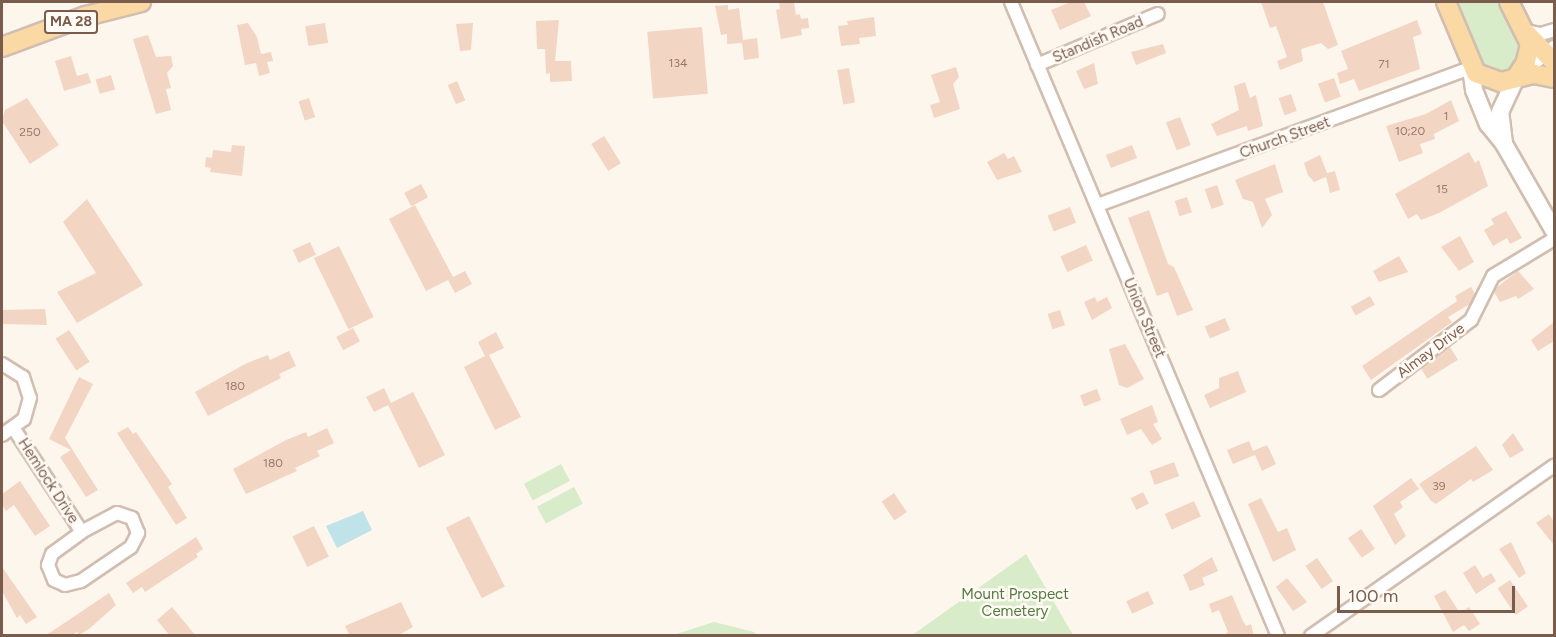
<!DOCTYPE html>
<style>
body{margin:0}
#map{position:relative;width:1556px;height:637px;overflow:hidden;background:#fdf6ec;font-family:Figtree,sans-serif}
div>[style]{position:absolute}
.green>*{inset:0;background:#d8ecc9;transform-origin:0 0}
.water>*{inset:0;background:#bfe3e8}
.building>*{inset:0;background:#f3d5c3;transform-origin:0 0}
.roads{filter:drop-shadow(2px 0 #d1beb0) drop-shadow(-2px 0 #d1beb0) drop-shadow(0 2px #d1beb0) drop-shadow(0 -2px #d1beb0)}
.minor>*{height:12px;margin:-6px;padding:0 6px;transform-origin:6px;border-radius:6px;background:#fff}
.secondary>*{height:16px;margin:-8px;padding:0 8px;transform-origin:8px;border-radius:8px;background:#fff}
.primary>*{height:18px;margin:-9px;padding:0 9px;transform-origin:9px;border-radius:9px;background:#fbd9a5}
span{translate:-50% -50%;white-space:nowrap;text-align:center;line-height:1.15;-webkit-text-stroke:5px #fffaf3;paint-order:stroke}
.number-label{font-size:12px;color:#987a6a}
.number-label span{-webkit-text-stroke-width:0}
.shield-label span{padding:2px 4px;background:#fffaf3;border:2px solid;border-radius:4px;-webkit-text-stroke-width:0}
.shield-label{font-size:14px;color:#7a5c4d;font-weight:700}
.street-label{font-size:15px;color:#7a5c4d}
.park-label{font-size:15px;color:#537a41}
.frame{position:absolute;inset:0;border:3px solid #7a5c4d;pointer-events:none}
.scale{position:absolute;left:1337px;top:586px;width:178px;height:27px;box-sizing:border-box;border:3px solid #7a5c4d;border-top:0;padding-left:8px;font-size:18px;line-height:21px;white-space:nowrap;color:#7a5c4d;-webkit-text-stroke:4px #fffaf3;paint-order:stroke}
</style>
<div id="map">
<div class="green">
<div style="clip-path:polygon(1453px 2px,1498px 2px,1520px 46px,1516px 66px,1496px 74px,1484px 69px)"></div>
<div style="left:561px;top:464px;width:19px;height:42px;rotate:62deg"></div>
<div style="left:574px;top:487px;width:19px;height:42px;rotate:62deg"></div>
<div style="clip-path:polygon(1026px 554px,1073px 635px,912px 635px,918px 631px)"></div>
<div style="clip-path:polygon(714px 622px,754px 632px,756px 635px,673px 635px)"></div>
</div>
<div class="water">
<div style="clip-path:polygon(363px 511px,372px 530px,337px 548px,326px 526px)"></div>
</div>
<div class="building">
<div style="clip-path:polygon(779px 2px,794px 2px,796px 15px,800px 14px,801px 19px,808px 18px,809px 28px,801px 29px,802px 35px,781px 39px,776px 10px,780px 9px)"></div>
<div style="clip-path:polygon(1071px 2px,1084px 2px,1091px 16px,1060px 30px,1051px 10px)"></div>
<div style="clip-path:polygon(1261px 2px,1323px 2px,1338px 45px,1328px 49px,1321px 43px,1301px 49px,1303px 61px,1280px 70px,1277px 61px,1287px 57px,1276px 26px,1270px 28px)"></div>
<div style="clip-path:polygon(728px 5px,728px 10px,739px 8px,743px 40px,757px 38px,759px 58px,744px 60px,742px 43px,727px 44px,727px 34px,721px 35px,715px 6px)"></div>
<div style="clip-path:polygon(874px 17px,876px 36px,859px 38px,860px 44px,841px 46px,838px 26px,848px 25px,847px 21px)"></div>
<div style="clip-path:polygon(559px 20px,555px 61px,571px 61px,572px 81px,550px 82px,550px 73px,546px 74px,545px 49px,537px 49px,536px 21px)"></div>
<div style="clip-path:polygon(1417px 20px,1422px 34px,1413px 37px,1420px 69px,1359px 91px,1354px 79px,1340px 84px,1337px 73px,1348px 69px,1341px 51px)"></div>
<div style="clip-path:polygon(248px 23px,257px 37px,261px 54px,271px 52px,273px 61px,267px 62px,270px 73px,259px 76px,256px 63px,245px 65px,237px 25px)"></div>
<div style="left:325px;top:23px;width:20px;height:20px;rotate:81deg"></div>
<div style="clip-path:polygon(473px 23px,471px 50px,460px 51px,456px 24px)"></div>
<div style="left:702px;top:27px;width:67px;height:55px;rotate:85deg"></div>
<div style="clip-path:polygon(148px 35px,156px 57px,171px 56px,173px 66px,167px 73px,171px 88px,166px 89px,171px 110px,156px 114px,133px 39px)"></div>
<div style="clip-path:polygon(1163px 44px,1166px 53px,1136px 65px,1131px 52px)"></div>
<div style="clip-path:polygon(71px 56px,77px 76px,88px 73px,91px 83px,64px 91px,55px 61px)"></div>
<div style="clip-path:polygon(1094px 63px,1098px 84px,1084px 89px,1076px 71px)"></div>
<div style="clip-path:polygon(956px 67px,959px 77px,953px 84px,960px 109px,934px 118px,930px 105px,940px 102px,931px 75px)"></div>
<div style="left:849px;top:68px;width:35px;height:12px;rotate:80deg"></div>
<div style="left:111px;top:75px;width:15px;height:16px;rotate:74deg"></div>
<div style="left:1334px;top:78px;width:20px;height:17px;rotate:70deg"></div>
<div style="left:457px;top:81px;width:21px;height:10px;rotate:67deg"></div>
<div style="clip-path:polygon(1245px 82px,1250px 98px,1256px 95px,1263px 126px,1248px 131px,1247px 126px,1217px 136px,1211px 124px,1239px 110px,1234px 86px)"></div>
<div style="left:1291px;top:94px;width:18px;height:13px;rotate:71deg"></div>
<div style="clip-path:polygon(27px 98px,59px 145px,30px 164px,2px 121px,5px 110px)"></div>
<div style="left:309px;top:98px;width:20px;height:11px;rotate:72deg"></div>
<div style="clip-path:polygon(1451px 100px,1459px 121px,1434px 134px,1435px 139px,1420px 144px,1423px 153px,1399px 162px,1386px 126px,1426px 114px)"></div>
<div style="left:1180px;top:117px;width:30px;height:15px;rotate:69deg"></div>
<div style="left:604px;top:136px;width:32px;height:15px;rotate:58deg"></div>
<div style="clip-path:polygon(232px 145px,245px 146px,242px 176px,210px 172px,211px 168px,205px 167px,206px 157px,212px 158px,213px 150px,231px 152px)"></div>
<div style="left:1132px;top:145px;width:14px;height:28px;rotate:69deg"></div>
<div style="clip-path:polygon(1469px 152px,1475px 163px,1479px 160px,1488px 186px,1439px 213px,1421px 220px,1417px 214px,1408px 219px,1395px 194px)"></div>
<div style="clip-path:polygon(1004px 153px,1008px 159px,1014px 156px,1022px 172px,997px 180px,987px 162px)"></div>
<div style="clip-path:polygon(1320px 155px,1327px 173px,1335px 171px,1340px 190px,1330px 193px,1326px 177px,1314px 182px,1308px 175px,1304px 163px)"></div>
<div style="clip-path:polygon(1275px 164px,1283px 192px,1265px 199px,1272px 215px,1262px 228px,1253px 202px,1243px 199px,1235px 180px)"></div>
<div style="left:421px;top:184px;width:15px;height:19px;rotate:62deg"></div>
<div style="left:1217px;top:185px;width:21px;height:13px;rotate:71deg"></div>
<div style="left:1187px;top:197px;width:16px;height:13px;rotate:72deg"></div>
<div style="clip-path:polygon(87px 199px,143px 285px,77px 323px,57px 292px,96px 273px,63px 222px)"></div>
<div style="clip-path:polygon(415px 205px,453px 277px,465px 271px,472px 284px,455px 293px,448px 280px,426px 291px,389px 219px)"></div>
<div style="left:1070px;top:207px;width:17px;height:24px;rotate:69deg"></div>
<div style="clip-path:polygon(1149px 210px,1168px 264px,1174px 267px,1193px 310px,1177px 316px,1168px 292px,1157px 296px,1128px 218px)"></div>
<div style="clip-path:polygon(1506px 211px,1522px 238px,1510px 244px,1507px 238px,1493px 246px,1484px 230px,1494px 224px,1491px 219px)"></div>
<div style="clip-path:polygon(1460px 236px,1474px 262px,1459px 271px,1441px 247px)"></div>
<div style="left:310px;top:242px;width:14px;height:19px;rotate:65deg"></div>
<div style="left:1086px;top:245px;width:17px;height:28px;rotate:66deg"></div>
<div style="left:339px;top:246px;width:79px;height:28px;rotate:64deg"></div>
<div style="clip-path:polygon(1399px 256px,1408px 272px,1379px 282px,1373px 271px)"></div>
<div style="clip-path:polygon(1518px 271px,1534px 289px,1518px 299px,1516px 296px,1500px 302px,1494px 292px,1497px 287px)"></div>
<div style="clip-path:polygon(1471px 287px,1475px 294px,1470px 304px,1448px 317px,1452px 322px,1371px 380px,1362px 366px,1457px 301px,1455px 296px)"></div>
<div style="left:1370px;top:296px;width:10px;height:22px;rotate:61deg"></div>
<div style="clip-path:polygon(1095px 297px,1097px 302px,1107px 297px,1112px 308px,1092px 320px,1084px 302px)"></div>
<div style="clip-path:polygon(45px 309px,47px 325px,2px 324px,2px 310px)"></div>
<div style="left:1060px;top:310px;width:16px;height:13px;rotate:72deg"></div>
<div style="left:1225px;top:318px;width:13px;height:22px;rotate:67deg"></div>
<div style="clip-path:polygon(1554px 322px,1554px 341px,1538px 351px,1531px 340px)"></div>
<div style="left:353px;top:328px;width:15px;height:19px;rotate:62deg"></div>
<div style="left:69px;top:330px;width:38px;height:16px;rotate:57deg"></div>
<div style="clip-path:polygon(496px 332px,504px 348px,489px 355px,521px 417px,495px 430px,464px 367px,485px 356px,478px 342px)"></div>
<div style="clip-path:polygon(1125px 344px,1144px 379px,1127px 388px,1119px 385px,1109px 349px)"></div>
<div style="left:1450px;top:347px;width:15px;height:36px;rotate:58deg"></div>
<div style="clip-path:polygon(289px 351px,296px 366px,279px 374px,281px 378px,208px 416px,195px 392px,247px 363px,268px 355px,270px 360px)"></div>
<div style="clip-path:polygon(1238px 371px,1246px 392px,1210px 408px,1204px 395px,1219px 388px,1219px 378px)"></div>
<div style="clip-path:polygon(79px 377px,93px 384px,65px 438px,98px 490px,86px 497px,60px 457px,71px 450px,49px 439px)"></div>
<div style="clip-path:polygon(384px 388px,391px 403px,413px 392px,445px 455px,419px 468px,388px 405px,374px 412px,366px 397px)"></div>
<div style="left:1097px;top:389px;width:12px;height:18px;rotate:70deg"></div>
<div style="clip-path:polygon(1152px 405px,1158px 422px,1153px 424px,1162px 439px,1152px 445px,1141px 429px,1127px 435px,1120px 419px)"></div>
<div style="clip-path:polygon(128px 427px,133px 434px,136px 432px,172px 484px,168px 487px,187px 518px,176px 525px,117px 433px)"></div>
<div style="clip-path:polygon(327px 428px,334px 443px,317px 451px,320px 456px,295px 468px,297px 471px,246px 494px,233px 469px,286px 440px,306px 432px,308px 437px)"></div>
<div style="clip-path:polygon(1513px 433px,1524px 450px,1510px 458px,1502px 445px)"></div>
<div style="clip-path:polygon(1249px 441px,1253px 451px,1267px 445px,1276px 464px,1262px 471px,1255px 455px,1233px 464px,1227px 450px)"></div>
<div style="clip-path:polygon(1476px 446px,1493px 470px,1473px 482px,1471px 479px,1436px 504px,1431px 501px,1419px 484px)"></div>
<div style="left:1174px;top:462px;width:15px;height:26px;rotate:70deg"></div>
<div style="clip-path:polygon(1411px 478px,1419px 489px,1400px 502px,1403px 507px,1394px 514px,1406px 536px,1395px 545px,1373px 506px)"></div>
<div style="clip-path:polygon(20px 481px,50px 526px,35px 536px,14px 505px,6px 511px,2px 505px,2px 494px)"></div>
<div style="left:1143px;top:492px;width:13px;height:14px;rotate:63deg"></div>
<div style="left:894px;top:493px;width:23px;height:15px;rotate:56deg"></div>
<div style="clip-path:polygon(1261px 498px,1278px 532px,1287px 528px,1296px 550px,1273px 562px,1248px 504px)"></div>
<div style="left:1194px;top:501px;width:17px;height:32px;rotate:66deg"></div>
<div style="clip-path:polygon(1549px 514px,1554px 522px,1554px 545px,1536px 523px)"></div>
<div style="left:469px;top:516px;width:79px;height:26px;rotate:63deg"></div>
<div style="left:314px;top:526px;width:34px;height:24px;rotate:64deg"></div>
<div style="left:1361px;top:529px;width:24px;height:16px;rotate:55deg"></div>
<div style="clip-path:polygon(196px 537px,203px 549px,196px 554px,198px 557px,145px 592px,142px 587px,133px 593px,126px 583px)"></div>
<div style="clip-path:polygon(1511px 542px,1526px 573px,1519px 578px,1499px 549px)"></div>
<div style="clip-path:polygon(1212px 557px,1218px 571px,1202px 578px,1205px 585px,1190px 591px,1183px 575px)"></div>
<div style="left:1317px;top:558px;width:28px;height:14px;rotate:55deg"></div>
<div style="clip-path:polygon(1475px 565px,1483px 578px,1491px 573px,1496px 581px,1476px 594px,1463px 573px)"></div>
<div style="clip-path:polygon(2px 567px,37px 617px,26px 624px,20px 615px,17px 618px,2px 591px)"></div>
<div style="clip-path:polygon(1287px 578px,1307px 602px,1293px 611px,1276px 587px)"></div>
<div style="left:1510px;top:580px;width:32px;height:15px;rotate:56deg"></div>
<div style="clip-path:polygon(1445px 590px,1460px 613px,1469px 607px,1480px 624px,1469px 631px,1464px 625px,1453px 632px,1434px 596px)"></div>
<div style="left:1148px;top:591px;width:14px;height:24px;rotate:65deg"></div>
<div style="clip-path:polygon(109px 593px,116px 605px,89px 629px,79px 635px,77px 632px,71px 636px,45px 636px)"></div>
<div style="clip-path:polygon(1232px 595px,1243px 621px,1246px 626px,1251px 624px,1254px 636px,1223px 636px,1228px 632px,1219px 610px,1212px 613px,1209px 604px)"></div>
<div style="clip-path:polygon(401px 602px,413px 627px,397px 636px,350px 636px,345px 626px)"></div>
<div style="clip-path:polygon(172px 607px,196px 636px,170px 636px,157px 620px)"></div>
</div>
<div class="roads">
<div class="minor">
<div style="left:1011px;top:2px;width:688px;rotate:67.16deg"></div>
<div style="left:1525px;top:31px;width:16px;rotate:11deg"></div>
<div style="left:1541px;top:34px;width:14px;rotate:-17deg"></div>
<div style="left:1037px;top:65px;width:131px;rotate:-22.9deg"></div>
<div style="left:1524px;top:72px;width:39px;rotate:-40deg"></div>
<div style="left:1098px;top:205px;width:397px;rotate:-20.2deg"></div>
<div style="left:2px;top:364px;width:25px;rotate:32deg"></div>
<div style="left:23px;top:377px;width:22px;rotate:72deg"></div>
<div style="left:30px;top:398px;width:22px;rotate:106deg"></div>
<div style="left:24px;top:419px;width:27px;rotate:144deg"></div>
<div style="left:1379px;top:390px;width:116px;rotate:-37.3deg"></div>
<div style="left:1471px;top:320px;width:49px;rotate:-63.4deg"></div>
<div style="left:1493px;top:276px;width:71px;rotate:-31.2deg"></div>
<div style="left:14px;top:429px;width:123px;rotate:56.6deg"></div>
<div style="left:82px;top:532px;width:37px;rotate:144deg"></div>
<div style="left:52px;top:554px;width:12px;rotate:110deg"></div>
<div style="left:48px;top:565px;width:16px;rotate:68deg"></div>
<div style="left:54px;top:580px;width:12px;rotate:24deg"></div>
<div style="left:65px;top:585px;width:16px;rotate:-14deg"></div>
<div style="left:81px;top:581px;width:60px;rotate:-34.2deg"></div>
<div style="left:131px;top:547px;width:16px;rotate:-63deg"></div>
<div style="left:138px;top:533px;width:16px;rotate:-112deg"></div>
<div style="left:132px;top:518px;width:16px;rotate:-162deg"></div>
<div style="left:117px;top:513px;width:40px;rotate:152deg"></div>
<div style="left:1311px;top:636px;width:297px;rotate:-35deg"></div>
</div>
<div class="secondary">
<div style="left:1471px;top:68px;width:22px;rotate:82deg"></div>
<div style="left:1474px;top:90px;width:37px;rotate:68deg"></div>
<div style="left:1488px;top:124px;width:26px;rotate:51deg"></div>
<div style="left:1504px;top:144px;width:100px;rotate:60.1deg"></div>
<div style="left:1504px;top:143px;width:31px;rotate:-97deg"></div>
<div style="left:1500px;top:112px;width:38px;rotate:-65deg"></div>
</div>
<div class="primary">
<div style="left:1446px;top:2px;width:77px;rotate:67.1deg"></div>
<div style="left:1476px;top:73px;width:27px;rotate:20deg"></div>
<div style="left:1501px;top:82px;width:34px;rotate:-14deg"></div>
<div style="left:1534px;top:74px;width:20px;rotate:11deg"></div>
<div style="left:1509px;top:2px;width:47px;rotate:63.4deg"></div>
<div style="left:1530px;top:44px;width:18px;rotate:103deg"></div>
<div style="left:1526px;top:62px;width:19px;rotate:122deg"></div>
<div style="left:1526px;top:33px;width:40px;rotate:46deg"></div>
<div style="left:2px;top:47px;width:90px;rotate:-20.3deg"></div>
<div style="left:86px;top:16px;width:57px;rotate:-14.3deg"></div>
</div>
</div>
<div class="number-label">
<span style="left:678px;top:64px">134</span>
<span style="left:1384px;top:65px">71</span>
<span style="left:1446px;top:117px">1</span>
<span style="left:1410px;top:132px">10;20</span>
<span style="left:30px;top:133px">250</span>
<span style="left:1442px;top:190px">15</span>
<span style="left:235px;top:387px">180</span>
<span style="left:273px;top:464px">180</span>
<span style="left:1439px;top:487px">39</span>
</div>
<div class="shield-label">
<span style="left:71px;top:22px">MA 28</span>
</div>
<div class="street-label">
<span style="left:1098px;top:40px;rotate:-23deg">Standish Road</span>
<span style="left:1285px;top:138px;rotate:-20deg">Church Street</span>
<span style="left:1144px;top:318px;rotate:67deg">Union Street</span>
<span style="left:1431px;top:351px;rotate:-37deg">Almay Drive</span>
<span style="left:48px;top:481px;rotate:57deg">Hemlock Drive</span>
</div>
<div class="park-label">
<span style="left:1015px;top:603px">Mount Prospect<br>Cemetery</span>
</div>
<div class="frame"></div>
<div class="scale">100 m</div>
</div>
